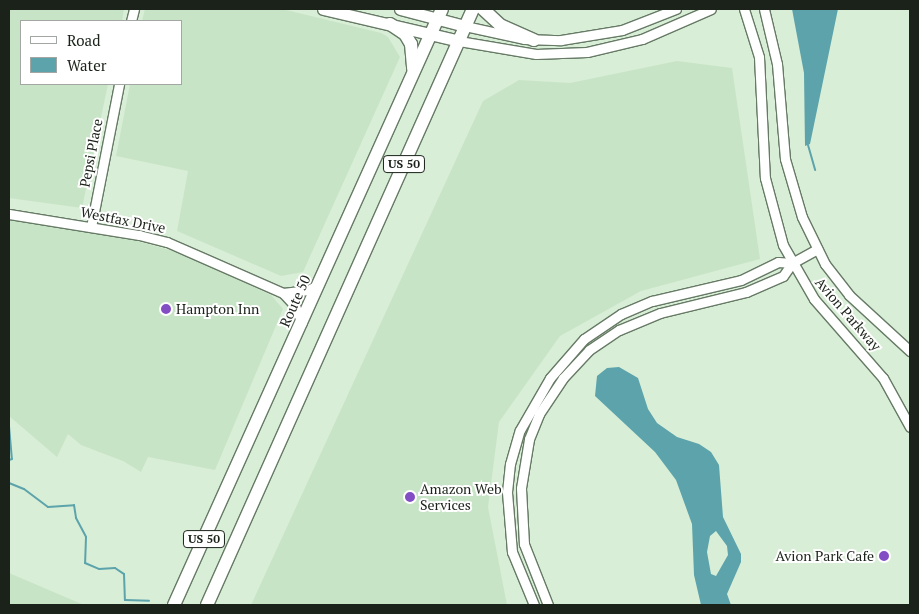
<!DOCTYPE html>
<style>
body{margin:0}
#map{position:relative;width:919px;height:614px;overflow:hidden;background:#d8eed6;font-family:"PT Serif",serif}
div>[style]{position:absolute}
.built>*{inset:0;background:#c8e4c7}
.water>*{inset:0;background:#5ca3ac}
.stream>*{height:2px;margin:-1px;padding:0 1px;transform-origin:1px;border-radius:1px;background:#5ca3ac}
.roads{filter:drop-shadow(1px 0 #667a65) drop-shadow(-1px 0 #667a65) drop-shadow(0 1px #667a65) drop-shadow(0 -1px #667a65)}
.minor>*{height:9px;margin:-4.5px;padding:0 4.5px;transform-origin:4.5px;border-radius:4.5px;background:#fff}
.major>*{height:11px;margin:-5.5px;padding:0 5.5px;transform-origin:5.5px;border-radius:5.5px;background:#fff}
.highway>*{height:12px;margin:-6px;padding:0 6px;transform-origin:6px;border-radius:6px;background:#fff}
.dots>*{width:14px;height:14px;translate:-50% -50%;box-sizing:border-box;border:2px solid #fff;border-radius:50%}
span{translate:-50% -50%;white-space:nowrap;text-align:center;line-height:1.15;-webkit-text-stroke:4px #fff;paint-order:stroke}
.shield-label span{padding:1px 4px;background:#fff;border:1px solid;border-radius:4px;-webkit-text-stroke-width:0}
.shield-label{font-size:12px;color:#1a2219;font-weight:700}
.street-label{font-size:14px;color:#1a2219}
.poi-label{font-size:14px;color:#1a2219}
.left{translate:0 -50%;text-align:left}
.right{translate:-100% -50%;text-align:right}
.frame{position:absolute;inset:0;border:10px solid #1a2219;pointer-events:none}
.legend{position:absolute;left:20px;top:20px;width:162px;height:65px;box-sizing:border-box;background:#fff;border:1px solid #a3a7a3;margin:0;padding:6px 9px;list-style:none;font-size:15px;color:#1a2219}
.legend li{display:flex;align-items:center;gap:10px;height:25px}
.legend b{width:25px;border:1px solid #a3a7a3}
</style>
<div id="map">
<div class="built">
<div style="clip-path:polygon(9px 9px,124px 9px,122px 21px,21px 21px,21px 84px,108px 84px,82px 208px,9px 198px)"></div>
<div style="clip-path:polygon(145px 9px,282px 9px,381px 33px,388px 37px,400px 57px,303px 272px,281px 276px,177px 231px,188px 171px,116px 156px,130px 84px,181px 84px,181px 21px,142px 21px)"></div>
<div style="clip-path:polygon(677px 61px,732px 68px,760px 259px,641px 291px,560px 336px,499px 422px,488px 507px,507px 605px,251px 605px,483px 101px,519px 80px,570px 83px)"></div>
<div style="clip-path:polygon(9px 219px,137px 241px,180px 253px,271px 295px,283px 309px,215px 470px,148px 457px,141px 472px,123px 461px,81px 445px,68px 434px,57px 457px,9px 416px)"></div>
<div style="clip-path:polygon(9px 573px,84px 605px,9px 605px)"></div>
</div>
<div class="water">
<div style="clip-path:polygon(792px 9px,838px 9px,810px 144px,805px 146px,804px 73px)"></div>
<div style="clip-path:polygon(evenodd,619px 367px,638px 378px,648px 409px,657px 423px,677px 437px,699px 444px,711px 452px,719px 465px,723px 517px,741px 554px,741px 562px,727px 594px,731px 605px,701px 605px,694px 575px,692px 524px,676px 480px,655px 452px,595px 396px,597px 376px,607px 368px,619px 367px,716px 531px,727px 546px,728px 555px,716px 576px,711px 574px,707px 552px,710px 536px,716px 531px)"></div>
</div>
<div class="stream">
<div style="left:808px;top:145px;width:26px;rotate:74deg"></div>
<div style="left:9px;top:426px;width:33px;rotate:85deg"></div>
<div style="left:12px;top:459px;width:3px;rotate:162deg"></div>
<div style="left:9px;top:483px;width:16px;rotate:22deg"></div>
<div style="left:24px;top:489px;width:30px;rotate:37deg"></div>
<div style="left:48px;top:507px;width:26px;rotate:-4deg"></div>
<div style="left:74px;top:505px;width:13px;rotate:81deg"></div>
<div style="left:76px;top:518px;width:21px;rotate:62deg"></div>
<div style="left:86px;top:537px;width:26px;rotate:92deg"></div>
<div style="left:85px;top:563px;width:15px;rotate:23deg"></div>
<div style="left:99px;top:569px;width:16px;rotate:-4deg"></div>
<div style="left:115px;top:568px;width:11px;rotate:34deg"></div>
<div style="left:124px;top:574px;width:26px;rotate:88deg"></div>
<div style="left:125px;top:600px;width:24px;rotate:2deg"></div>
</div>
<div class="roads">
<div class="minor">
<div style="left:744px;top:9px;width:50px;rotate:72.6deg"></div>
<div style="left:759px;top:57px;width:121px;rotate:87.2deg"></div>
<div style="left:765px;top:178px;width:69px;rotate:75deg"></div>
<div style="left:783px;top:245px;width:62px;rotate:60.1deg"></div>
<div style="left:814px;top:299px;width:105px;rotate:48.9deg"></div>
<div style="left:883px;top:378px;width:56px;rotate:61.1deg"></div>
<div style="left:764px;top:9px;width:57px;rotate:76.7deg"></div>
<div style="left:777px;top:64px;width:95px;rotate:85.2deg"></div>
<div style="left:785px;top:159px;width:60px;rotate:73.7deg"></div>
<div style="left:802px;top:217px;width:52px;rotate:63.9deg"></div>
<div style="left:825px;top:264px;width:39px;rotate:52deg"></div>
<div style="left:849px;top:295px;width:83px;rotate:42.6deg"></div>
<div style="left:131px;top:21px;width:12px;rotate:-76deg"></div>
<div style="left:465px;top:26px;width:60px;rotate:12.4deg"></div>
<div style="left:524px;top:39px;width:37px;rotate:2deg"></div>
<div style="left:561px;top:40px;width:62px;rotate:-9.3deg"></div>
<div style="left:622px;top:30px;width:58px;rotate:-21.3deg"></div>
<div style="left:459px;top:41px;width:78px;rotate:9.6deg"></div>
<div style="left:536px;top:54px;width:51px;rotate:-2.2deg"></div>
<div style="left:587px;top:52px;width:57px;rotate:-13.3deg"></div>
<div style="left:642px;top:39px;width:75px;rotate:-23.5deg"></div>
<div style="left:9px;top:214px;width:132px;rotate:9.2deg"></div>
<div style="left:139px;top:235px;width:29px;rotate:14deg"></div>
<div style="left:167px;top:242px;width:127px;rotate:23.7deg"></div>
<div style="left:283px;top:293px;width:18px;rotate:47deg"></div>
<div style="left:295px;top:306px;width:18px;rotate:68deg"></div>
<div style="left:91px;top:227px;width:146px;rotate:-78.9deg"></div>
<div style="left:283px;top:293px;width:25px;rotate:-7deg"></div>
<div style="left:308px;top:290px;width:11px;rotate:-27deg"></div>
<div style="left:534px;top:605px;width:57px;rotate:-112.5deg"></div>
<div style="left:512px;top:552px;width:60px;rotate:-94.8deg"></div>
<div style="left:507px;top:492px;width:28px;rotate:-84deg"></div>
<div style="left:510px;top:464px;width:35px;rotate:-74deg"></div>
<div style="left:520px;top:430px;width:60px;rotate:-60deg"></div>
<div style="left:550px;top:378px;width:52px;rotate:-48.9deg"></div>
<div style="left:584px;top:339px;width:45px;rotate:-34deg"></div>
<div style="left:621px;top:314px;width:34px;rotate:-23deg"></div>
<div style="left:652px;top:301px;width:91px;rotate:-13.3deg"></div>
<div style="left:741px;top:280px;width:41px;rotate:-25.9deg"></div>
<div style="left:778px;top:262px;width:14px;rotate:4deg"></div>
<div style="left:548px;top:605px;width:66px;rotate:-111.5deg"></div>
<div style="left:524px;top:544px;width:56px;rotate:-93.1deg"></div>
<div style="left:521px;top:488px;width:50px;rotate:-80.7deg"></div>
<div style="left:529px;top:439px;width:27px;rotate:-68deg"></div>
<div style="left:539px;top:414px;width:43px;rotate:-56.3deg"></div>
<div style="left:563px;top:378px;width:38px;rotate:-47deg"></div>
<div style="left:589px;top:350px;width:36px;rotate:-34deg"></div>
<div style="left:619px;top:330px;width:44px;rotate:-22.5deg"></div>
<div style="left:660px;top:313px;width:89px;rotate:-13.7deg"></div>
<div style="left:746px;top:292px;width:40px;rotate:-23.4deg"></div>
<div style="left:783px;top:276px;width:16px;rotate:-55deg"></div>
<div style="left:792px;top:263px;width:29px;rotate:-29deg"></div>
</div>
<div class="major">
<div style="left:323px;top:9px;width:140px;rotate:13.2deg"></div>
<div style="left:400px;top:9px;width:67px;rotate:14.7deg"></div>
</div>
<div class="highway">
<div style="left:483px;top:9px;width:23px;rotate:43deg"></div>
<div style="left:500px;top:25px;width:37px;rotate:24deg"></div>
<div style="left:390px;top:24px;width:18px;rotate:34deg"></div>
<div style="left:405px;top:34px;width:12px;rotate:59deg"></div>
<div style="left:411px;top:44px;width:25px;rotate:85deg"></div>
<div style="left:174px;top:605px;width:653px;rotate:-65.79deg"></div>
<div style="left:207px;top:605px;width:653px;rotate:-65.95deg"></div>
</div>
</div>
<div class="dots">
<div style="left:166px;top:309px;background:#834dc4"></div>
<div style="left:410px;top:497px;background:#834dc4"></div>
<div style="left:884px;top:556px;background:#834dc4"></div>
</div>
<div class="shield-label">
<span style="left:404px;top:164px">US 50</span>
<span style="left:204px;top:539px">US 50</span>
</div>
<div class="street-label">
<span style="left:91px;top:153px;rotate:-79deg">Pepsi Place</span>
<span style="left:123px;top:220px;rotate:11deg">Westfax Drive</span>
<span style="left:295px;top:301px;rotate:-66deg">Route 50</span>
<span style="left:848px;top:314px;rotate:49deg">Avion Parkway</span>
</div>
<div class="poi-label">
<span class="left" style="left:176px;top:309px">Hampton Inn</span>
<span class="left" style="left:420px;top:497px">Amazon Web<br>Services</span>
<span class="right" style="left:874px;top:556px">Avion Park Cafe</span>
</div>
<div class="frame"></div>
<ul class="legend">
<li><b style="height:6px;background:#fff"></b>Road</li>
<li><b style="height:14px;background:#5ca3ac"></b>Water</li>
</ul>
</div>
